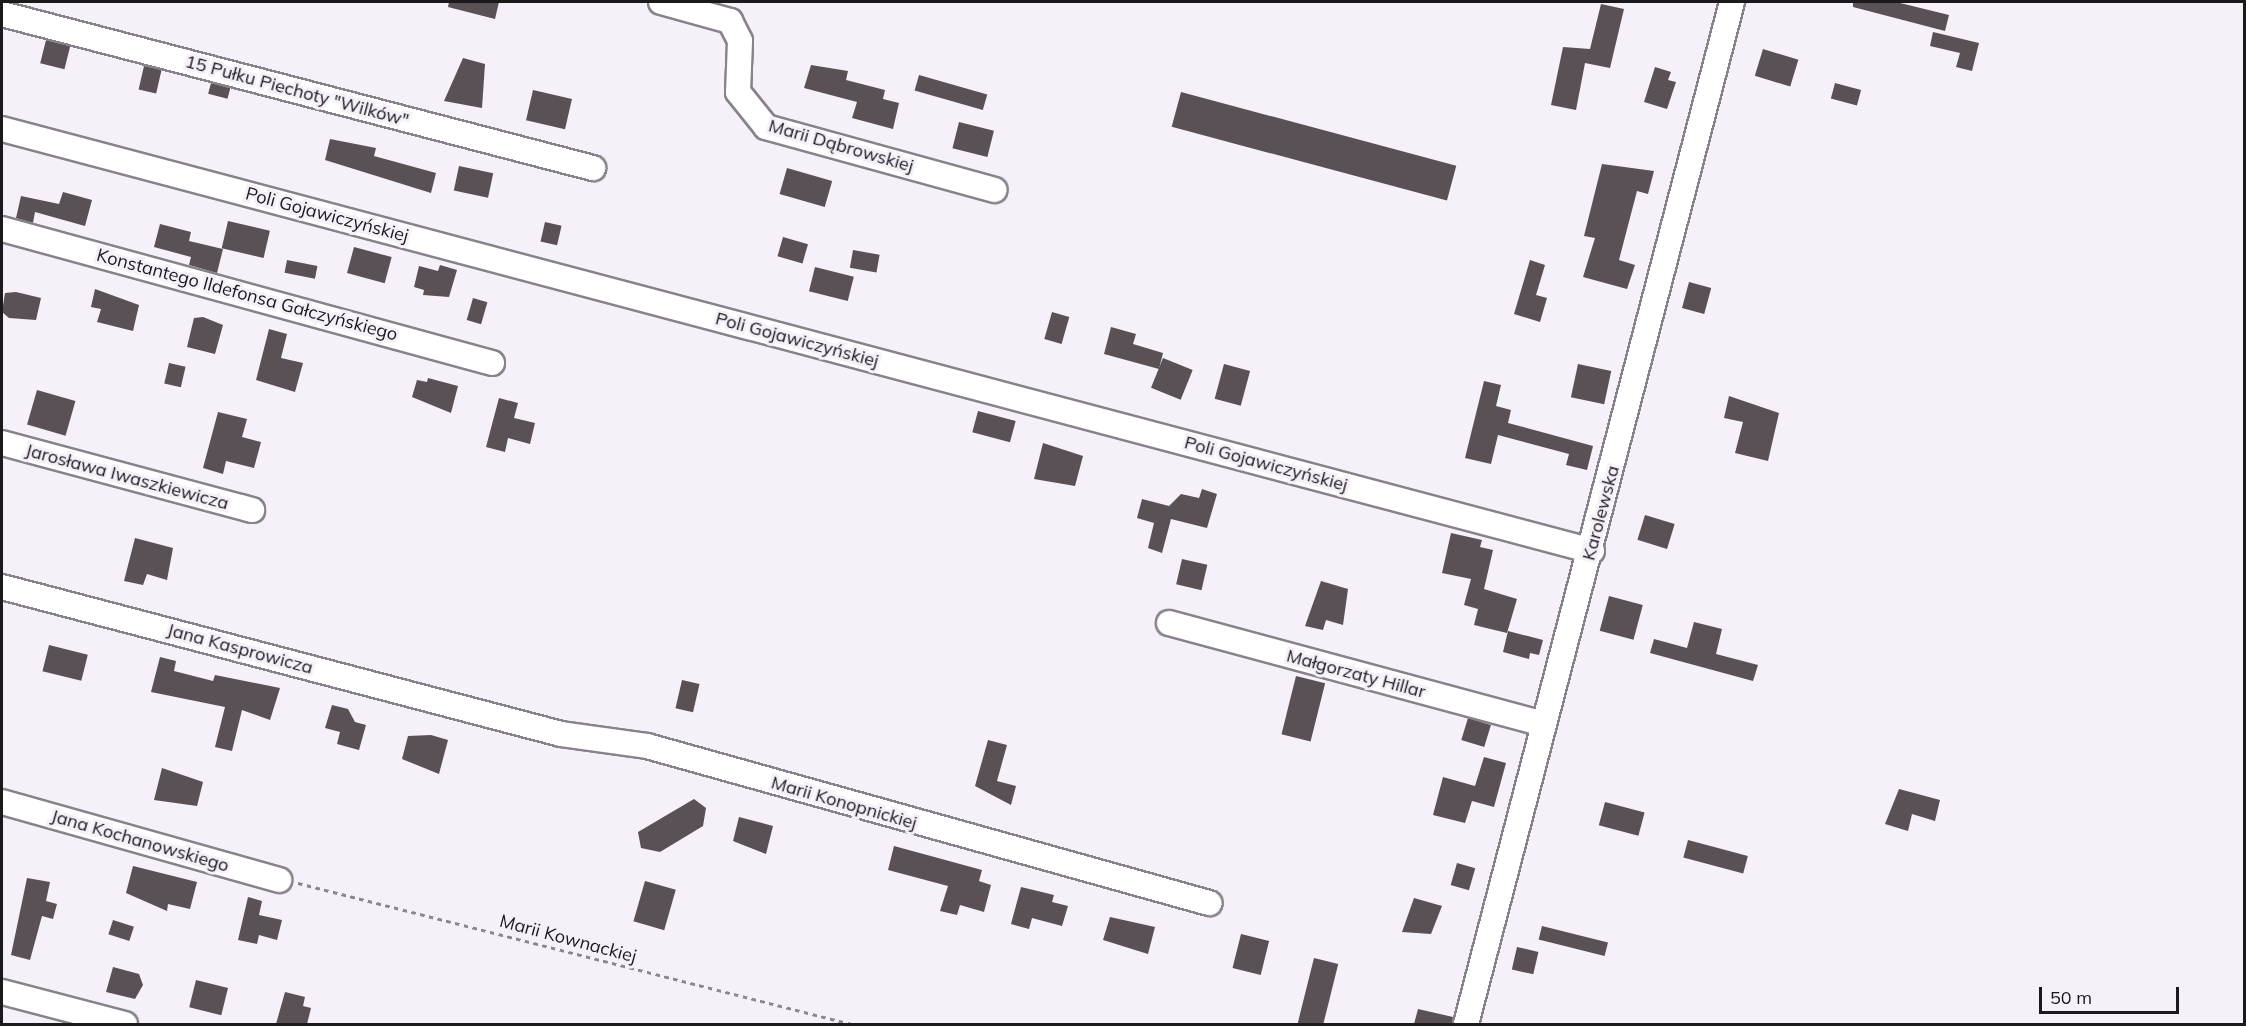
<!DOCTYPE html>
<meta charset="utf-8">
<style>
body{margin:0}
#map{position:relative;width:2246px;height:1026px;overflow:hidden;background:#f6f0f8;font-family:Mulish,sans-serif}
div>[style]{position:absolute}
.building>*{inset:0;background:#595156;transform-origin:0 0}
.path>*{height:3px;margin-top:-1.5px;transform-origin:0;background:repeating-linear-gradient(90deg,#8b878d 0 4.5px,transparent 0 9px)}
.roads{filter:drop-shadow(2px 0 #88828a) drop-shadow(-2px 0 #88828a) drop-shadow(0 2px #88828a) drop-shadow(0 -2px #88828a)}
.minor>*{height:24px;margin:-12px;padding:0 12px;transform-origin:12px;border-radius:12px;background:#fff}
span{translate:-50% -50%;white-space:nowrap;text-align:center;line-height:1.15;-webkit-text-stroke:6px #f6f0f8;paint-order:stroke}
.street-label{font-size:18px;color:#1b191c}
.frame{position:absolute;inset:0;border:3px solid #1b191c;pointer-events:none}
.scale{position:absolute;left:2039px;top:987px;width:140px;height:27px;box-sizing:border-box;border:3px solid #1b191c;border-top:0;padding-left:8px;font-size:18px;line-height:21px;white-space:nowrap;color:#1b191c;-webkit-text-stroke:4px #f6f0f8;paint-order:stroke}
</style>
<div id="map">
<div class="building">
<div style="clip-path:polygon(449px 2px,499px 2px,495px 19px,448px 7px)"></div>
<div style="clip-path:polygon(1853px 2px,1896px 2px,1949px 15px,1945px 31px,1853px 7px)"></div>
<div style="clip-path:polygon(1601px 4px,1624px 9px,1610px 68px,1585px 63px,1576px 110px,1551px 105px,1563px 47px,1590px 49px)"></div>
<div style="clip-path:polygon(1933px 32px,1979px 43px,1972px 71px,1956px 67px,1960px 53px,1930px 46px)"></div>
<div style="left:46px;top:40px;width:25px;height:24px;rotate:14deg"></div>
<div style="left:1763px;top:49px;width:37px;height:28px;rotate:17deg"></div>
<div style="clip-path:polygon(463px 58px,485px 64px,482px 108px,444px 101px)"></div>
<div style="clip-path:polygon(811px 65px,848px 71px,846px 80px,885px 90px,883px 99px,899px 103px,893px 129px,852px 118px,857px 102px,804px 88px)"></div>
<div style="left:144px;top:66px;width:18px;height:24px;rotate:13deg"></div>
<div style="clip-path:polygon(1655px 67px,1671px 72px,1668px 80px,1676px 82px,1667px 109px,1644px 102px)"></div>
<div style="left:919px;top:75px;width:71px;height:16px;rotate:16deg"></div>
<div style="left:211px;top:83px;width:20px;height:11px;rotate:15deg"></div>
<div style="left:1835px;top:83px;width:27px;height:16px;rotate:15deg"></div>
<div style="left:533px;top:90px;width:40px;height:31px;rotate:13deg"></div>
<div style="left:1181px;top:92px;width:285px;height:36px;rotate:15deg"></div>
<div style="left:959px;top:122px;width:36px;height:27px;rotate:14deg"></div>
<div style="clip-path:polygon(330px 139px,376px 148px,374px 156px,436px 173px,431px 193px,325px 160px)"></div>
<div style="clip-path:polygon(1602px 164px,1654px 171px,1648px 194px,1637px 191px,1619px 260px,1635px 265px,1627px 289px,1583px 277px,1595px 238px,1584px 236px)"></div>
<div style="left:459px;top:166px;width:35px;height:25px;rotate:12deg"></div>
<div style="left:787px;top:168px;width:47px;height:27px;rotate:16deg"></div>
<div style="clip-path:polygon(63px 192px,92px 200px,85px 226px,35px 212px,33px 223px,16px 218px,21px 196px,59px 204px)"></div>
<div style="left:228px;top:221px;width:43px;height:28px;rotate:13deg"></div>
<div style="left:545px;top:222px;width:17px;height:20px;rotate:13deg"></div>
<div style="clip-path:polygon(160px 224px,191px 232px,189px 241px,223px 249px,217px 273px,189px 265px,191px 257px,154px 247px)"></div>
<div style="left:783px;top:237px;width:26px;height:20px;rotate:16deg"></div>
<div style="left:354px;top:247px;width:39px;height:27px;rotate:15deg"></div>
<div style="left:853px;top:250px;width:27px;height:18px;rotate:10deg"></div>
<div style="left:287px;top:260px;width:31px;height:13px;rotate:11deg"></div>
<div style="clip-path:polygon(1530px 260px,1545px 265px,1536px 295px,1547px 298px,1540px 322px,1514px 314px)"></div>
<div style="clip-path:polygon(440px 265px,457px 270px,449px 297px,423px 295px,424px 290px,414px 287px,419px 266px,438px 271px)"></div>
<div style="left:815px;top:267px;width:40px;height:25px;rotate:14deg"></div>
<div style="left:1689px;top:282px;width:23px;height:27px;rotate:15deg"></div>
<div style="clip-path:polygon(95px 289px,139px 305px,133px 331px,97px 322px,101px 309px,91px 307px)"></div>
<div style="clip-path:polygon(16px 292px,41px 298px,36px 320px,9px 318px,2px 312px,5px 293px)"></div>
<div style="left:473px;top:298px;width:15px;height:23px;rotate:16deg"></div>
<div style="left:1052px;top:312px;width:18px;height:28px;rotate:16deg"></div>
<div style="clip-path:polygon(203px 317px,223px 325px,215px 354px,187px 347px,194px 318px)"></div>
<div style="clip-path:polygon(1111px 327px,1136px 334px,1133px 344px,1163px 353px,1159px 369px,1104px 354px)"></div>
<div style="clip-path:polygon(269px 329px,287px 334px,281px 358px,303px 363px,295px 392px,256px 380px)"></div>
<div style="left:1163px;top:358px;width:32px;height:32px;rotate:22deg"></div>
<div style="left:169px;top:363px;width:17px;height:21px;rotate:13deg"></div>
<div style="left:1224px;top:364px;width:27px;height:36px;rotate:15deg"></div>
<div style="left:1578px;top:364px;width:34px;height:34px;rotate:12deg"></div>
<div style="clip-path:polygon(428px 378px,458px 386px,451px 413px,412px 397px,417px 380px,427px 382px)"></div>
<div style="clip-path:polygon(1484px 381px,1501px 385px,1496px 406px,1511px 410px,1508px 423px,1593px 446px,1587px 470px,1566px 465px,1569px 454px,1498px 435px,1491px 464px,1465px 458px)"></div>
<div style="left:37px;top:390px;width:40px;height:36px;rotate:16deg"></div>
<div style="clip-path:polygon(1729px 396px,1779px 413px,1768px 461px,1735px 453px,1743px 422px,1724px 418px)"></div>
<div style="clip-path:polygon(499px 398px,518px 403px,514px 418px,535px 423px,530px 444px,508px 438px,505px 452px,486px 447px)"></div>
<div style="left:978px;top:411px;width:39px;height:22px;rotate:15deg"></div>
<div style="clip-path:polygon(218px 412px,247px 419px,242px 437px,261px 442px,254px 468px,226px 461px,223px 474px,203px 468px)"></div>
<div style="clip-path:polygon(1043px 443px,1083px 456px,1075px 486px,1034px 479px)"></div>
<div style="clip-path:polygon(1202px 489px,1217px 494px,1207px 528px,1171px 519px,1162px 553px,1148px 548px,1154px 523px,1137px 518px,1142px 499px,1169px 506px,1181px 494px,1199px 498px)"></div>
<div style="left:1645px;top:515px;width:31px;height:26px;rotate:17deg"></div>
<div style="clip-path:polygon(1451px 533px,1482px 540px,1480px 547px,1493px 550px,1484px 589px,1517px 599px,1507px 633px,1474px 625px,1478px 609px,1464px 605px,1471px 579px,1442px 573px)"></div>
<div style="clip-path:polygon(135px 538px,173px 548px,167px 580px,147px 574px,143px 585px,124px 581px)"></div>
<div style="left:1182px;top:559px;width:26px;height:26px;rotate:13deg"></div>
<div style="clip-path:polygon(1321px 581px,1348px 589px,1343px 625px,1326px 620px,1323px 630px,1305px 626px)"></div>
<div style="left:1609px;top:596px;width:35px;height:36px;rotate:15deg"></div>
<div style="clip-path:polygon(1694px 622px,1722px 629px,1716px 654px,1758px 665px,1753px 681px,1650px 653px,1654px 639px,1687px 648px)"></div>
<div style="clip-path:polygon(1508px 631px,1543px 640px,1539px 655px,1530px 653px,1529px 659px,1503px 652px)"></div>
<div style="left:49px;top:645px;width:40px;height:27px;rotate:14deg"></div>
<div style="clip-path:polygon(160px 657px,176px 661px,174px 671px,213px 681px,215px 675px,280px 688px,270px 720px,242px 710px,232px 751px,215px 747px,225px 707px,151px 692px)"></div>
<div style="left:1296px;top:676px;width:30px;height:60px;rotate:14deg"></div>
<div style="left:682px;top:680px;width:18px;height:29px;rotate:13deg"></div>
<div style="clip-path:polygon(332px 705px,348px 709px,355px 722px,366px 725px,359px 750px,337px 744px,340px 732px,325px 728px)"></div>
<div style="left:1468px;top:718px;width:24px;height:23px;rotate:17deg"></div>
<div style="clip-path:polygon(431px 735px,448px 740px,439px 774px,402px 759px,408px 736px)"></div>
<div style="clip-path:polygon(988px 740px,1007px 745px,997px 781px,1016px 786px,1011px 805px,975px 786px)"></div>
<div style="clip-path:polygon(1484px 757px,1506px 763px,1494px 807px,1472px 801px,1465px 823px,1433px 815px,1443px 777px,1475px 786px)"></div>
<div style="clip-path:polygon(162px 768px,203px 782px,197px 806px,154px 800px)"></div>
<div style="clip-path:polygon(1899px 789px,1940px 800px,1935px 821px,1912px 814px,1908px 831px,1885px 824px)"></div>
<div style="clip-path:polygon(694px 799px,706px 808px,703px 826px,660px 852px,641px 848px,638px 832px)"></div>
<div style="left:1605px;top:802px;width:41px;height:24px;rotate:15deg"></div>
<div style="clip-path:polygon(739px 817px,773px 826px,766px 854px,733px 841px)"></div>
<div style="left:1688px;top:840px;width:62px;height:18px;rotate:15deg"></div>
<div style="clip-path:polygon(894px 846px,982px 870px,979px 881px,991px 885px,984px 912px,960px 905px,957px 915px,940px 911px,948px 886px,888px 870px)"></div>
<div style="left:1457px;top:863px;width:19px;height:23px;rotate:16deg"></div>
<div style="clip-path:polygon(133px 866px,197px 882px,190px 909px,168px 904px,167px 911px,126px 893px)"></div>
<div style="clip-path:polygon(27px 878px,50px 882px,46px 901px,57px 904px,53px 919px,42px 916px,30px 960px,11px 955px)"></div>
<div style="left:645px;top:881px;width:32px;height:42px;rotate:16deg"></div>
<div style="clip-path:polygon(1021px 887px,1054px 895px,1052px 902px,1068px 906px,1062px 926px,1032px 918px,1029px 929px,1011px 924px)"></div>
<div style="clip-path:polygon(248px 897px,262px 901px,259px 915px,282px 920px,277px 940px,259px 935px,257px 944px,238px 940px)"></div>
<div style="clip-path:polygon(1414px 898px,1442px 906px,1431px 934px,1402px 932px)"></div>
<div style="clip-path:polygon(1110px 917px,1155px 927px,1148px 954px,1103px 940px)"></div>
<div style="left:113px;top:920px;width:22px;height:15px;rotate:18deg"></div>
<div style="left:1542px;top:926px;width:68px;height:14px;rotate:14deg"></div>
<div style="left:1241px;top:934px;width:29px;height:35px;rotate:14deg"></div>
<div style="left:1517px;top:947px;width:22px;height:23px;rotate:13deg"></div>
<div style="left:1314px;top:958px;width:25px;height:68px;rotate:14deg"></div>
<div style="clip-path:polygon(113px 967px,139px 974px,143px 985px,135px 999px,106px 992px)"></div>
<div style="left:196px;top:980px;width:33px;height:28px;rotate:14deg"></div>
<div style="clip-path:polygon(285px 992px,305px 997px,303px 1006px,311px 1008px,307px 1024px,276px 1024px)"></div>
<div style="clip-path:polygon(1418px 1009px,1453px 1017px,1452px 1024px,1414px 1024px)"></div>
</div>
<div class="path">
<div style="left:298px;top:883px;width:571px;rotate:14.3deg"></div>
</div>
<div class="roads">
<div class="minor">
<div style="left:661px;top:2px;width:72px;rotate:15.4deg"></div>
<div style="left:730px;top:21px;width:22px;rotate:63deg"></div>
<div style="left:740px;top:41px;width:51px;rotate:92.2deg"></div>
<div style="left:738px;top:92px;width:45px;rotate:51.3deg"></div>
<div style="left:766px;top:127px;width:237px;rotate:15.4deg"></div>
<div style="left:2px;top:14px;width:611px;rotate:14.61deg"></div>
<div style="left:2px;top:129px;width:1645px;rotate:14.86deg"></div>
<div style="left:2px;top:229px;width:508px;rotate:15.29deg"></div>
<div style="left:2px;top:443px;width:259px;rotate:15deg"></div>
<div style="left:2px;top:587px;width:578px;rotate:14.73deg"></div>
<div style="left:561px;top:734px;width:87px;rotate:7.9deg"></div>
<div style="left:647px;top:746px;width:584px;rotate:15.61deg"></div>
<div style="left:1169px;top:623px;width:388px;rotate:15.1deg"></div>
<div style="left:2px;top:802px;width:288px;rotate:15.7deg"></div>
<div style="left:2px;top:992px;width:127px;rotate:14.6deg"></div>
<div style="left:1466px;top:1024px;width:1056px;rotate:-75.41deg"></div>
</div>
</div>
<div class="street-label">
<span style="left:297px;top:91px;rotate:15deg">15 Pułku Piechoty "Wilków"</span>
<span style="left:841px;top:146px;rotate:16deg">Marii Dąbrowskiej</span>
<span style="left:327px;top:215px;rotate:15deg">Poli Gojawiczyńskiej</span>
<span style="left:247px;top:295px;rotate:15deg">Konstantego Ildefonsa Gałczyńskiego</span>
<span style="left:797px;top:340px;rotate:15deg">Poli Gojawiczyńskiej</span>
<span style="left:1266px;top:464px;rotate:15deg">Poli Gojawiczyńskiej</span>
<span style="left:127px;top:477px;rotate:15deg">Jarosława Iwaszkiewicza</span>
<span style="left:1601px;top:513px;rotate:-75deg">Karolewska</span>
<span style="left:240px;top:649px;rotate:15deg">Jana Kasprowicza</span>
<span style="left:1356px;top:674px;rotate:15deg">Małgorzaty Hillar</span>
<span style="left:844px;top:803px;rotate:16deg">Marii Konopnickiej</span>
<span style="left:140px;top:841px;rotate:16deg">Jana Kochanowskiego</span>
<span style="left:568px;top:939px;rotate:15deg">Marii Kownackiej</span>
</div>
<div class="frame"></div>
<div class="scale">50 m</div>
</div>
